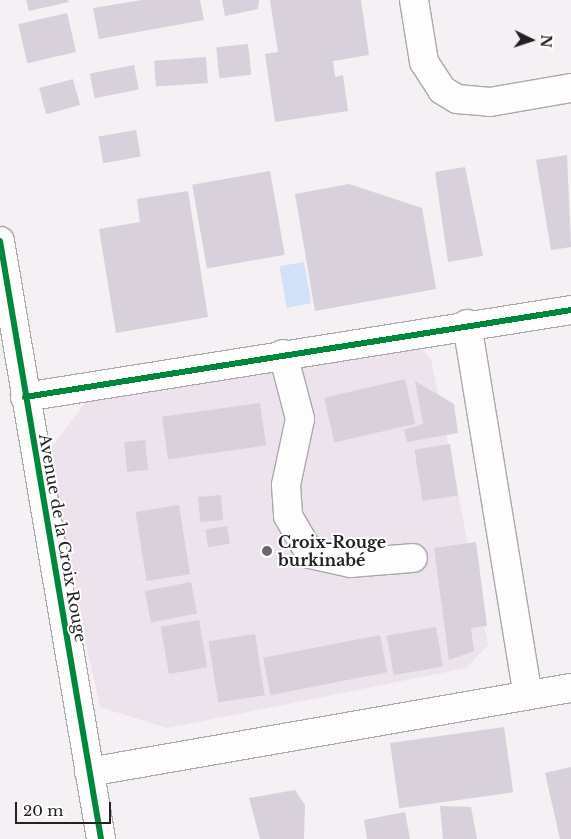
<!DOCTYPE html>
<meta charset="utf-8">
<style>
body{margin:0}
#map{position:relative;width:571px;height:839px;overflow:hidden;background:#f4f0f4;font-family:"Libre Baskerville",serif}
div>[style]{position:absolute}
.built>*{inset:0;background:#ece3ec}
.water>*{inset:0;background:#d0e1f8;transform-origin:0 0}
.building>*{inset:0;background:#d8d0da;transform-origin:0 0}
.roads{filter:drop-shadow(1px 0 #aba7ab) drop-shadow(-1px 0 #aba7ab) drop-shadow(0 1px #aba7ab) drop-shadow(0 -1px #aba7ab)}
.minor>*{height:28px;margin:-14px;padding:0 14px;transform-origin:14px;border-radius:14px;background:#fdfdfd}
.cycleway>*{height:6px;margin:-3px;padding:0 3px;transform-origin:3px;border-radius:3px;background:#00873e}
.dots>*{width:14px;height:14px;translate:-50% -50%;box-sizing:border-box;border:2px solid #fff;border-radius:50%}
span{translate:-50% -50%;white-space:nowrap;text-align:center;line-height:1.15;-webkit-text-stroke:4px #fff;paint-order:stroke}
.street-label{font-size:16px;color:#232023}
.poi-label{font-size:16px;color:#232023;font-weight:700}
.left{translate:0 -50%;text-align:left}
.north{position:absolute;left:506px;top:15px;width:50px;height:50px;-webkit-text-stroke:4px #fff;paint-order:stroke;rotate:94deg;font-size:14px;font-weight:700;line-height:20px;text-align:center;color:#232023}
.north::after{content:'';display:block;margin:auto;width:18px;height:22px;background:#232023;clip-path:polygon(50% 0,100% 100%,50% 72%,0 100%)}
.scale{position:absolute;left:15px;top:802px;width:96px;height:22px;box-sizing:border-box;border:2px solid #232023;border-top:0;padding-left:6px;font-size:15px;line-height:18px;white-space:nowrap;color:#232023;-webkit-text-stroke:4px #fff;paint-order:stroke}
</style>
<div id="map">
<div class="built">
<div style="clip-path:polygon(408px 334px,431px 359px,488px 645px,466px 668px,167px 728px,100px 707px,45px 456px,99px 385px)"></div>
</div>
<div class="water">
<div style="left:304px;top:262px;width:42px;height:25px;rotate:80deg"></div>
</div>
<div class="building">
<div style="clip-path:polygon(26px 0,68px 0,69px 2px,29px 11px)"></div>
<div style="clip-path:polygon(142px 0,200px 0,204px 20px,99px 39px,93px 8px)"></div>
<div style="clip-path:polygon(222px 0,259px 0,258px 9px,225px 16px)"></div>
<div style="clip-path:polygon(270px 0,361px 0,369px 55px,333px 61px,335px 77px,343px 75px,348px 111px,275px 122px,265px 54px,278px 52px)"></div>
<div style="left:67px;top:13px;width:40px;height:50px;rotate:77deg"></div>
<div style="left:248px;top:44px;width:31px;height:32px;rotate:84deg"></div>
<div style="left:206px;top:57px;width:26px;height:52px;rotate:86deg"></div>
<div style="left:134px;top:65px;width:25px;height:45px;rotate:79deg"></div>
<div style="left:73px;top:79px;width:27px;height:35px;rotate:75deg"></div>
<div style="left:136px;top:130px;width:27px;height:38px;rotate:80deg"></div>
<div style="clip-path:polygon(567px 155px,571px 247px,551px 250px,536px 160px)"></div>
<div style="clip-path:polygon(465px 167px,483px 256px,448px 262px,435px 172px)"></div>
<div style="left:270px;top:171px;width:85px;height:79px;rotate:80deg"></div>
<div style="clip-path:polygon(349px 184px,422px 208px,436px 289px,315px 311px,295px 194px)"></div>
<div style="clip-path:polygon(188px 191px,208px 317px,116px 333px,99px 229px,140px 222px,137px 199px)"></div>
<div style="left:405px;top:379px;width:46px;height:83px;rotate:77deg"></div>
<div style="clip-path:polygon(415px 381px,454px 404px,458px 433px,407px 442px,404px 430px,423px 424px)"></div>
<div style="left:260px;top:403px;width:43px;height:99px;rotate:82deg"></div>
<div style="left:145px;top:440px;width:30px;height:21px;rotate:84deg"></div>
<div style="left:450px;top:444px;width:52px;height:36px;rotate:81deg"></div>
<div style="left:221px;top:495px;width:25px;height:23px;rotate:85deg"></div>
<div style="left:179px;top:505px;width:70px;height:44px;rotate:81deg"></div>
<div style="left:227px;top:526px;width:18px;height:22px;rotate:81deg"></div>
<div style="clip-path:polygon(476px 542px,487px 626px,471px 628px,474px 651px,449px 660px,434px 548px)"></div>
<div style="left:191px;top:582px;width:32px;height:47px;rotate:79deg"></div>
<div style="left:199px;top:620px;width:48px;height:39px;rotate:80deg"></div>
<div style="left:436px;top:627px;width:40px;height:50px;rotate:80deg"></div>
<div style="left:255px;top:634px;width:62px;height:47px;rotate:81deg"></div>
<div style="left:380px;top:635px;width:38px;height:119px;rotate:79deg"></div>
<div style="left:504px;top:727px;width:66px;height:115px;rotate:82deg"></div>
<div style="clip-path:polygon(571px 767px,571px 839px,560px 839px,545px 773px)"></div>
<div style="clip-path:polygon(295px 790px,305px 805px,304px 839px,260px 839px,249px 798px)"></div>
<div style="clip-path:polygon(440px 806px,471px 807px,477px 839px,443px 839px)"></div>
<div style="clip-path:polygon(405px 812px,410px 839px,367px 839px,364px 820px)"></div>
</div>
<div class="roads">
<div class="minor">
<div style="left:414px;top:0;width:63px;rotate:80.8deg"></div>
<div style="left:424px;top:62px;width:33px;rotate:57deg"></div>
<div style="left:442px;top:90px;width:17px;rotate:31deg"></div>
<div style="left:457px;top:99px;width:33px;rotate:5deg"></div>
<div style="left:490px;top:102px;width:82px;rotate:-9.8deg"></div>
<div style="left:0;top:241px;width:606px;rotate:80.41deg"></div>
<div style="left:467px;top:324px;width:376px;rotate:80.7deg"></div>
<div style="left:283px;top:354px;width:67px;rotate:75.3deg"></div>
<div style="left:300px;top:419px;width:67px;rotate:102deg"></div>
<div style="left:286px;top:485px;width:31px;rotate:86deg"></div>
<div style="left:288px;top:516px;width:44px;rotate:59.9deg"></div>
<div style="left:310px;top:554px;width:42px;rotate:12.4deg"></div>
<div style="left:351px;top:563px;width:62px;rotate:-4.6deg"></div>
<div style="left:25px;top:397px;width:553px;rotate:-9.05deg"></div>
<div style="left:89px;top:772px;width:489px;rotate:-9.9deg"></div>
</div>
</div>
<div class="cycleway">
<div style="left:0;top:241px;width:606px;rotate:80.41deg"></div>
<div style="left:25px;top:397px;width:553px;rotate:-9.05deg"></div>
</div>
<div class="dots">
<div style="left:267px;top:551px;background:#6c696c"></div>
</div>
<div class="street-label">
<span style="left:63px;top:538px;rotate:80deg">Avenue de la Croix Rouge</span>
</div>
<div class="poi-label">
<span class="left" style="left:278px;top:551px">Croix-Rouge<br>burkinabé</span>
</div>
<div class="north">N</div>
<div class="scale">20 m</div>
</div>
